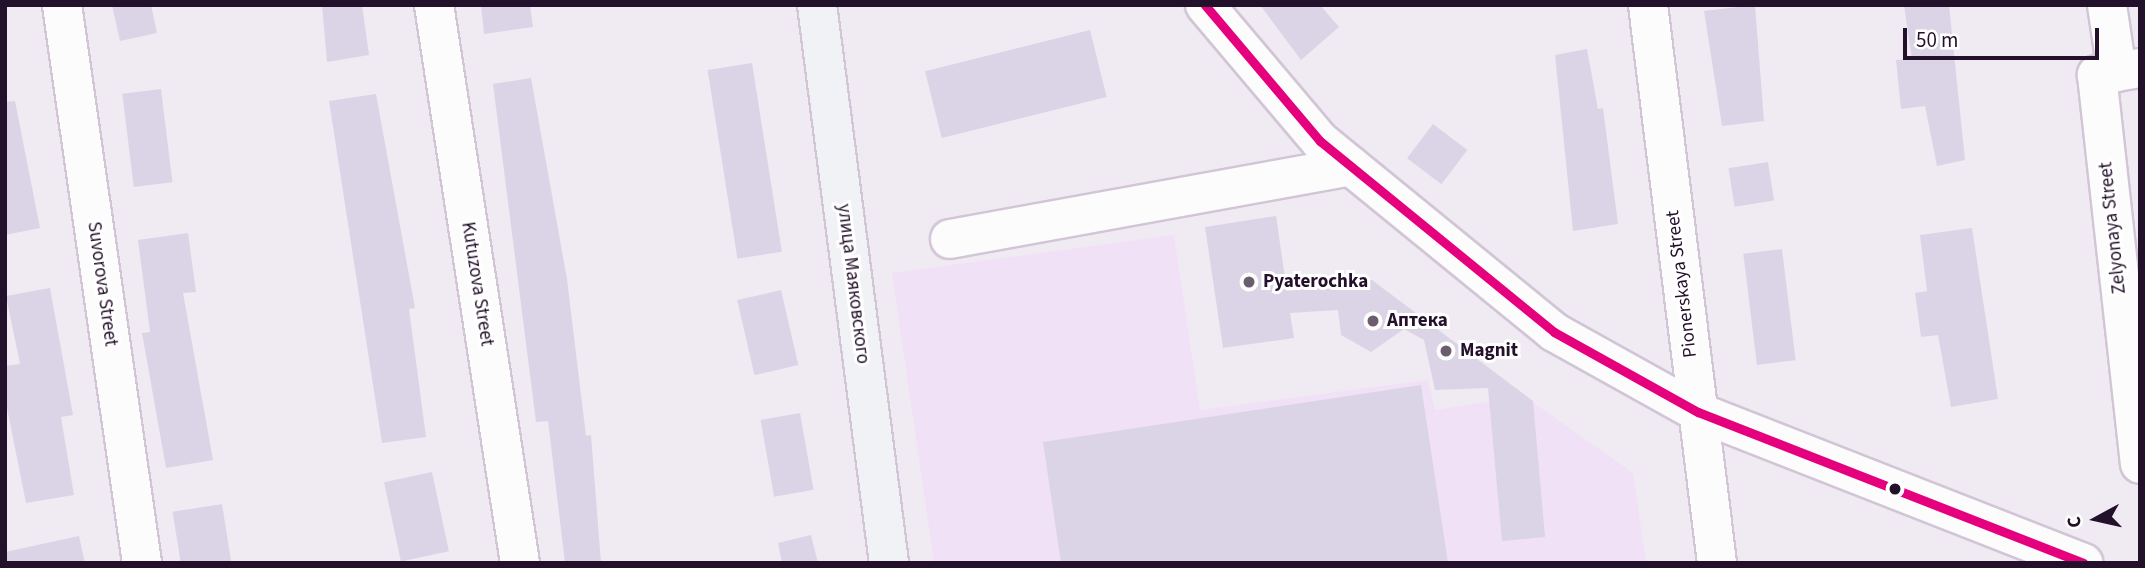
<!DOCTYPE html>
<meta charset="utf-8">
<style>
body{margin:0}
#map{position:relative;width:2145px;height:568px;overflow:hidden;background:#f0eaf2;font-family:"Source Sans 3",sans-serif}
div>[style]{position:absolute}
.built>*{inset:0;background:#f0e1f6}
.building>*{inset:0;background:#dbd4e6;transform-origin:0 0}
.roads{filter:drop-shadow(2px 0 #d1c5d6) drop-shadow(-2px 0 #d1c5d6) drop-shadow(0 2px #d1c5d6) drop-shadow(0 -2px #d1c5d6)}
.minor>*{height:38px;margin:-19px;padding:0 19px;transform-origin:19px;border-radius:19px;background:#fdfcfd}
.major>*{height:38px;margin:-19px;padding:0 19px;transform-origin:19px;border-radius:19px;background:#f0f2f6}
.bus-1>*{height:9px;margin:-4.5px;padding:0 4.5px;transform-origin:4.5px;border-radius:4.5px;background:#e5007d}
.dots>*{width:19px;height:19px;translate:-50% -50%;box-sizing:border-box;border:4px solid #fff;border-radius:50%}
span{translate:-50% -50%;white-space:nowrap;text-align:center;line-height:1.15;-webkit-text-stroke:6px #fff;paint-order:stroke}
.street-label{font-size:19px;color:#23102a}
.poi-label{font-size:19px;color:#23102a;font-weight:700}
.left{translate:0 -50%;text-align:left}
.frame{position:absolute;inset:0;border:7px solid #23102a;pointer-events:none}
.north{position:absolute;left:2061px;top:484px;width:70px;height:70px;-webkit-text-stroke:5px #fff;paint-order:stroke;rotate:262deg;font-size:19px;font-weight:700;line-height:28px;text-align:center;color:#23102a}
.north::after{content:'';display:block;margin:auto;width:24px;height:32px;background:#23102a;clip-path:polygon(50% 0,100% 100%,50% 72%,0 100%)}
.scale{position:absolute;left:1903px;top:28px;width:196px;height:32px;box-sizing:border-box;border:4px solid #23102a;border-top:0;padding-left:9px;font-size:21px;line-height:24px;white-space:nowrap;color:#23102a;-webkit-text-stroke:5px #fff;paint-order:stroke}
</style>
<div id="map">
<div class="built">
<div style="clip-path:polygon(1174px 235px,1200px 410px,1428px 380px,1435px 410px,1524px 396px,1633px 473px,1646px 563px,934px 563px,892px 273px)"></div>
</div>
<div class="building">
<div style="clip-path:polygon(112px 5px,151px 5px,157px 33px,120px 41px)"></div>
<div style="clip-path:polygon(322px 5px,362px 5px,369px 55px,327px 62px)"></div>
<div style="clip-path:polygon(481px 5px,530px 5px,533px 27px,484px 34px)"></div>
<div style="clip-path:polygon(1260px 5px,1320px 5px,1339px 27px,1301px 60px)"></div>
<div style="clip-path:polygon(1755px 5px,1764px 121px,1722px 126px,1704px 11px)"></div>
<div style="clip-path:polygon(1904px 5px,1949px 5px,1965px 160px,1937px 166px,1925px 106px,1901px 109px,1896px 60px,1912px 59px)"></div>
<div style="left:1090px;top:30px;width:69px;height:170px;rotate:76deg"></div>
<div style="clip-path:polygon(1587px 49px,1598px 109px,1603px 108px,1618px 224px,1573px 231px,1555px 55px)"></div>
<div style="left:752px;top:63px;width:191px;height:45px;rotate:81deg"></div>
<div style="clip-path:polygon(531px 78px,567px 279px,586px 436px,591px 435px,601px 563px,565px 563px,548px 421px,536px 422px,493px 84px)"></div>
<div style="left:161px;top:89px;width:94px;height:39px;rotate:83deg"></div>
<div style="clip-path:polygon(376px 94px,415px 308px,409px 309px,426px 437px,382px 443px,329px 101px)"></div>
<div style="clip-path:polygon(15px 101px,40px 228px,5px 235px,5px 102px)"></div>
<div style="left:1433px;top:124px;width:43px;height:43px;rotate:37deg"></div>
<div style="left:1768px;top:162px;width:39px;height:40px;rotate:81deg"></div>
<div style="clip-path:polygon(1276px 216px,1287px 291px,1372px 280px,1533px 401px,1545px 537px,1502px 541px,1488px 388px,1435px 390px,1424px 340px,1404px 329px,1371px 352px,1341px 335px,1338px 310px,1290px 313px,1294px 338px,1223px 348px,1205px 227px)"></div>
<div style="clip-path:polygon(1972px 228px,1998px 399px,1951px 407px,1938px 335px,1921px 337px,1915px 293px,1927px 291px,1920px 235px)"></div>
<div style="clip-path:polygon(188px 233px,196px 292px,183px 293px,213px 460px,166px 468px,142px 333px,150px 332px,138px 240px)"></div>
<div style="left:1782px;top:249px;width:112px;height:39px;rotate:83deg"></div>
<div style="clip-path:polygon(50px 288px,73px 415px,61px 417px,74px 495px,26px 503px,5px 398px,5px 366px,20px 364px,6px 296px)"></div>
<div style="left:781px;top:290px;width:77px;height:45px;rotate:77deg"></div>
<div style="clip-path:polygon(1421px 385px,1448px 563px,1061px 563px,1043px 442px)"></div>
<div style="left:800px;top:413px;width:78px;height:40px;rotate:80deg"></div>
<div style="left:432px;top:472px;width:81px;height:49px;rotate:78deg"></div>
<div style="left:222px;top:504px;width:60px;height:50px;rotate:81deg"></div>
<div style="clip-path:polygon(811px 535px,818px 563px,782px 563px,778px 543px)"></div>
<div style="clip-path:polygon(79px 536px,85px 563px,5px 563px,5px 552px)"></div>
</div>
<div class="roads">
<div class="minor">
<div style="left:62px;top:5px;width:564px;rotate:81.84deg"></div>
<div style="left:434px;top:5px;width:565px;rotate:81.24deg"></div>
<div style="left:1205px;top:5px;width:178px;rotate:49.8deg"></div>
<div style="left:1320px;top:141px;width:302px;rotate:39.2deg"></div>
<div style="left:1554px;top:332px;width:165px;rotate:29.1deg"></div>
<div style="left:1698px;top:412px;width:414px;rotate:21.4deg"></div>
<div style="left:1648px;top:5px;width:562px;rotate:82.95deg"></div>
<div style="left:2107px;top:5px;width:68px;rotate:81.5deg"></div>
<div style="left:2140px;top:68px;width:44px;rotate:170.8deg"></div>
<div style="left:2097px;top:75px;width:391px;rotate:83.7deg"></div>
<div style="left:950px;top:239px;width:407px;rotate:-10.3deg"></div>
</div>
<div class="major">
<div style="left:817px;top:5px;width:563px;rotate:82.65deg"></div>
</div>
</div>
<div class="bus-1">
<div style="left:1205px;top:5px;width:178px;rotate:49.8deg"></div>
<div style="left:1320px;top:141px;width:302px;rotate:39.2deg"></div>
<div style="left:1554px;top:332px;width:165px;rotate:29.1deg"></div>
<div style="left:1698px;top:412px;width:414px;rotate:21.4deg"></div>
</div>
<div class="dots">
<div style="left:1249px;top:282px;background:#6b5c70"></div>
<div style="left:1373px;top:321px;background:#6b5c70"></div>
<div style="left:1446px;top:351px;background:#6b5c70"></div>
<div style="left:1895px;top:489px;background:#23102a"></div>
</div>
<div class="street-label">
<span style="left:2113px;top:228px;rotate:-96deg">Zelyonaya Street</span>
<span style="left:102px;top:284px;rotate:82deg">Suvorova Street</span>
<span style="left:477px;top:284px;rotate:81deg">Kutuzova Street</span>
<span style="left:853px;top:284px;rotate:83deg">улица Маяковского</span>
<span style="left:1682px;top:284px;rotate:-97deg">Pionerskaya Street</span>
</div>
<div class="poi-label">
<span class="left" style="left:1263px;top:282px">Pyaterochka</span>
<span class="left" style="left:1387px;top:321px">Аптека</span>
<span class="left" style="left:1460px;top:351px">Magnit</span>
</div>
<div class="frame"></div>
<div class="north">С</div>
<div class="scale">50 m</div>
</div>
